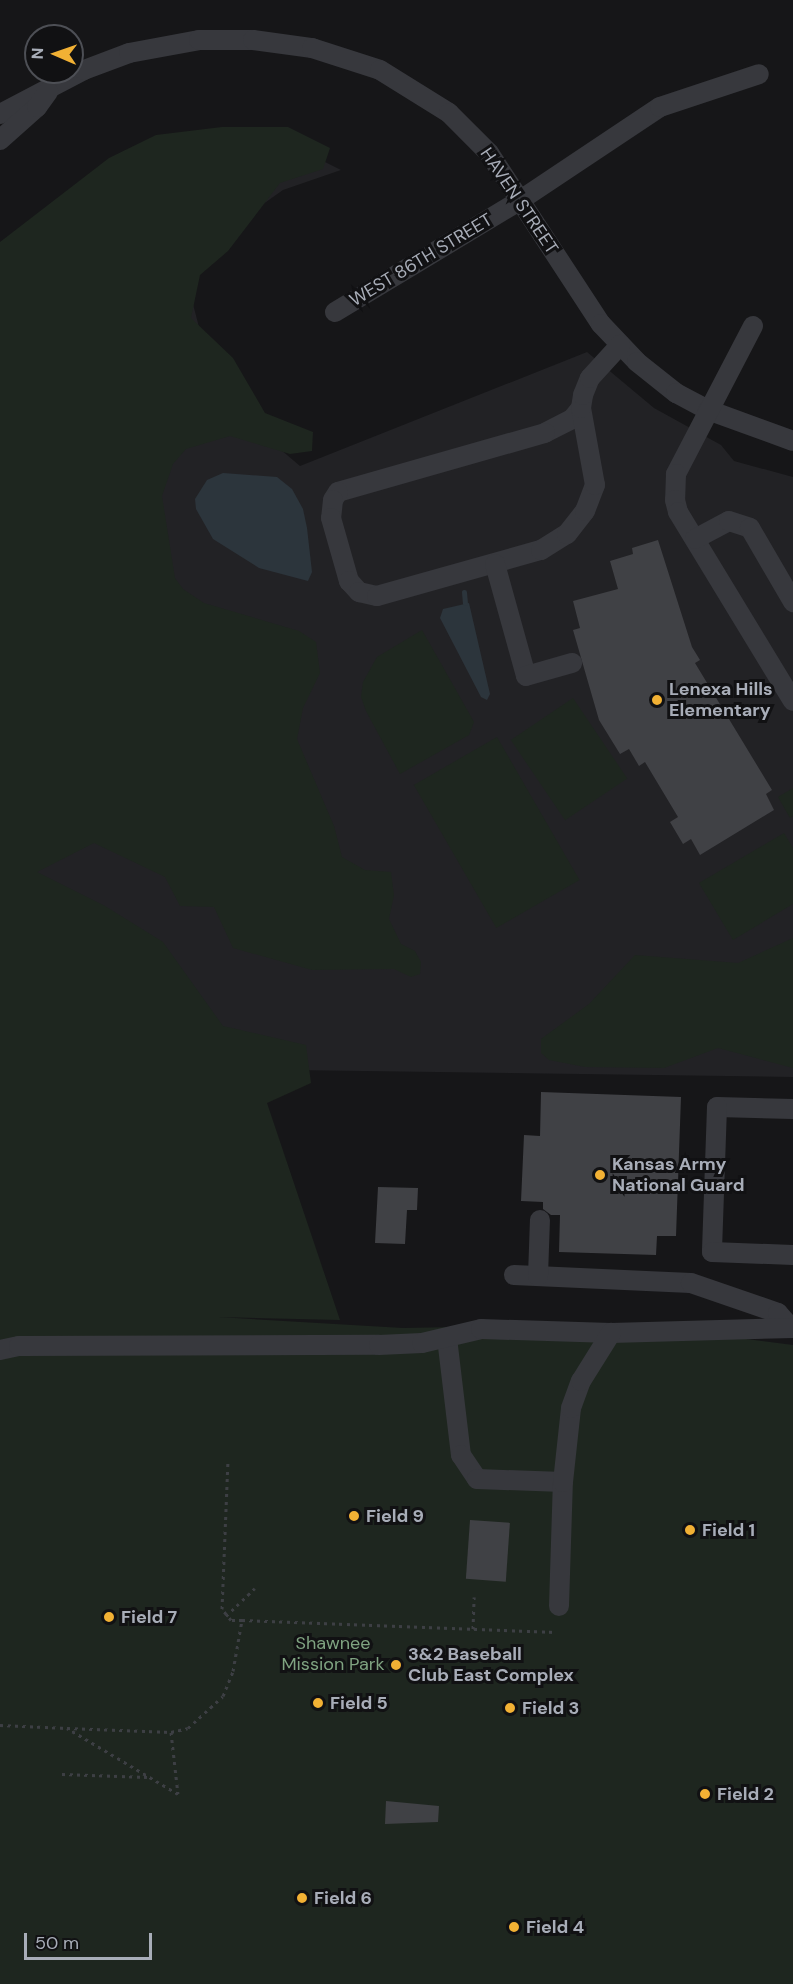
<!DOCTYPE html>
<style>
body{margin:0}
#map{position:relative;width:793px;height:1984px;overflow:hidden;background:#161618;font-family:"DM Sans",sans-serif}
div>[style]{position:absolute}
.built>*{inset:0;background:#222225}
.green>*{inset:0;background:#1e261f;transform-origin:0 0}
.water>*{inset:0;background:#2c353c}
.stream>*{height:5px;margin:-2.5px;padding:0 2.5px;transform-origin:2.5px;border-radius:2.5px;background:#2c353c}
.building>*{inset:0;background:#404145;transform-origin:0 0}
.path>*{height:3px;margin-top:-1.5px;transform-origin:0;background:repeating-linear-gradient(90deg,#3d3f44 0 3px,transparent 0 7.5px)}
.minor>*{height:20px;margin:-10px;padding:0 10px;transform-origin:10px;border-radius:10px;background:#37383d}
.dots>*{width:16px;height:16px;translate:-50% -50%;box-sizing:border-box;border:3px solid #111113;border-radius:50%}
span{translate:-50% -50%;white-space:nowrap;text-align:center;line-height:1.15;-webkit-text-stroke:6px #111113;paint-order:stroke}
.street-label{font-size:18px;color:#a8adb8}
.poi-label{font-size:18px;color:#a8adb8;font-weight:700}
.left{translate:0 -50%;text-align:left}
.park-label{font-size:18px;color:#7fa381}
.north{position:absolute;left:24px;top:24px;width:60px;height:60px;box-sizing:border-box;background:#111113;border:2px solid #4d4f55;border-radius:50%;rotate:272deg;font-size:16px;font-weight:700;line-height:24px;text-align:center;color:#a8adb8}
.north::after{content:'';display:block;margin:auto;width:21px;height:27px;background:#f2b134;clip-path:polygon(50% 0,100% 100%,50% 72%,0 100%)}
.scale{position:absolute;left:24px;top:1933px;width:128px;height:27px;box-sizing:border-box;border:3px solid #a8adb8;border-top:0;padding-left:8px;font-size:18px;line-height:21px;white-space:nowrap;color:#a8adb8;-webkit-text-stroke:4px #111113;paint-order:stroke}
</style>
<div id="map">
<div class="built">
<div style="clip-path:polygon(285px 142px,341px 170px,283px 190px,212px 240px,187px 281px,205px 350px,235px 411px,300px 466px,587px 352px,654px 408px,721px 445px,734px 461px,793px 477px,793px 1077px,0 1066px,0 262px)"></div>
</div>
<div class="green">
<div style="clip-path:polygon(222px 127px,288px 127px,330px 148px,323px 169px,280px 183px,228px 251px,200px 275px,191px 318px,233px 358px,265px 413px,313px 432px,312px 451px,290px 454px,230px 436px,186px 449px,173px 464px,162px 496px,175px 578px,183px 589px,204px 603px,299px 631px,316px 642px,320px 673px,303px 708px,297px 739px,334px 826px,342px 857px,365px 870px,391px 872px,394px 895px,389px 919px,401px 944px,415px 951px,421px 962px,420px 974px,411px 977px,394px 969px,312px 970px,233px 948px,214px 907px,180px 906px,165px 877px,94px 843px,37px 872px,105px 906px,163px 942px,223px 1026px,306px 1045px,311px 1083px,267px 1103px,340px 1320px,218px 1317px,403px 1328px,627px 1324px,793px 1345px,793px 1984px,0 1984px,0 242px,109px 158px,156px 135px)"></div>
<div style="clip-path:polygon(422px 630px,474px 722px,469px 735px,400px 774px,366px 711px,361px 697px,363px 682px,377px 657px)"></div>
<div style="left:573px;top:698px;width:97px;height:75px;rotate:56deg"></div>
<div style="left:497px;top:737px;width:165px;height:96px;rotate:60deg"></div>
<div style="clip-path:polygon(793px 788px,793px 816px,790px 818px,778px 797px)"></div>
<div style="clip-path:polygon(784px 833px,793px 848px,793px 904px,733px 940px,699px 883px)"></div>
<div style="clip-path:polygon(793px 938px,793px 1068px,718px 1048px,664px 1068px,585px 1067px,549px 1060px,541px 1053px,541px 1039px,589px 1004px,635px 955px,738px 963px)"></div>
</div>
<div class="water">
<div style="clip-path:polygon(223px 473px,277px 477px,292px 489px,303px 509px,307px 528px,312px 572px,308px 581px,259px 568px,213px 539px,196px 509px,195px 499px,207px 480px)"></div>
<div style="clip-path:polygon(469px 603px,490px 694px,487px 700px,481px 697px,440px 618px,443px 609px)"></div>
</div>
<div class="stream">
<div style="left:464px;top:592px;width:11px;rotate:85deg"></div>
</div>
<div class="building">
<div style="clip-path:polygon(658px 540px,692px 647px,700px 660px,695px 663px,772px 790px,766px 794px,774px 810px,700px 855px,691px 839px,683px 844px,670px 822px,678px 817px,645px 762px,639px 766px,629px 749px,620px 754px,599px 720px,573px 630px,580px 628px,573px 601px,618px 589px,610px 561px,633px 554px,632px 548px)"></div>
<div style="clip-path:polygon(541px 1092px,681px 1097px,676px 1236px,657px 1236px,656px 1255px,559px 1252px,560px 1215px,551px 1215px,543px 1209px,543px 1202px,521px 1201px,524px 1135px,540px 1136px)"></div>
<div style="clip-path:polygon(378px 1187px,418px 1188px,417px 1210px,407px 1210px,405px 1244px,375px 1243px)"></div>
<div style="left:470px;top:1520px;width:40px;height:59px;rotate:4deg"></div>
<div style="clip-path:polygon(386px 1801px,439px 1806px,438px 1822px,385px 1824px)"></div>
</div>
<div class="path">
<div style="left:226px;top:1616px;width:40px;rotate:-44deg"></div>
<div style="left:242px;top:1620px;width:314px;rotate:2.2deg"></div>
<div style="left:473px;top:1629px;width:32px;rotate:-88deg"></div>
<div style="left:0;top:1725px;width:67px;rotate:2.6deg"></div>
<div style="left:67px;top:1728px;width:104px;rotate:2.2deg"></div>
<div style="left:171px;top:1732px;width:62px;rotate:83.6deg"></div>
<div style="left:178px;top:1794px;width:129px;rotate:-149.3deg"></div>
<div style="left:171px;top:1732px;width:17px;rotate:-13deg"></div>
<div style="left:188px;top:1728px;width:47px;rotate:-42.4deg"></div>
<div style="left:223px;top:1696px;width:27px;rotate:-68deg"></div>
<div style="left:233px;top:1671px;width:52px;rotate:-80deg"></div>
<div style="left:242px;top:1620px;width:11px;rotate:180deg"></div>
<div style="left:231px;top:1620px;width:14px;rotate:-129deg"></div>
<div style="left:222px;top:1609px;width:148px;rotate:-87.7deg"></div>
<div style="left:62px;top:1774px;width:85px;rotate:2deg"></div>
</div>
<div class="minor">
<div style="left:0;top:114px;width:95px;rotate:-27.6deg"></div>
<div style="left:84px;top:70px;width:48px;rotate:-20.7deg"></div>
<div style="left:129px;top:53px;width:71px;rotate:-10.5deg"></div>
<div style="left:199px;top:40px;width:54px"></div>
<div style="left:253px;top:40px;width:60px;rotate:7.7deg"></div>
<div style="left:312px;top:48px;width:71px;rotate:17.9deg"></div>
<div style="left:380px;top:70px;width:81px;rotate:31.9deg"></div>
<div style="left:449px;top:113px;width:57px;rotate:45deg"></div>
<div style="left:489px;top:153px;width:204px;rotate:56.8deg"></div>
<div style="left:601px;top:324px;width:52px;rotate:46.5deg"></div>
<div style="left:637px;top:362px;width:50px;rotate:38.5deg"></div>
<div style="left:676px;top:393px;width:36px;rotate:28deg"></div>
<div style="left:708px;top:410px;width:90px;rotate:20deg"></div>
<div style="left:0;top:140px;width:50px;rotate:-41.7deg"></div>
<div style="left:37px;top:107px;width:19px;rotate:-54deg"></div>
<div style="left:335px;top:312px;width:218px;rotate:-31.1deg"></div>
<div style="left:522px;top:199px;width:166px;rotate:-33.7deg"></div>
<div style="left:660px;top:107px;width:104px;rotate:-18.4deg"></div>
<div style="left:753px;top:326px;width:167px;rotate:117.5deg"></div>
<div style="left:676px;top:474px;width:26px;rotate:92deg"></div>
<div style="left:675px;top:500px;width:12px;rotate:76deg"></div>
<div style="left:678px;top:512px;width:221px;rotate:58.7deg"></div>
<div style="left:581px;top:408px;width:14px;rotate:129deg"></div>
<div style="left:572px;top:419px;width:30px;rotate:153deg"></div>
<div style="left:545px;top:433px;width:215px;rotate:164.1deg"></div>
<div style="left:338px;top:492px;width:9px;rotate:122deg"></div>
<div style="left:333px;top:500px;width:18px;rotate:96deg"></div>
<div style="left:331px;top:518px;width:66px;rotate:74.1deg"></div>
<div style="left:349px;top:581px;width:15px;rotate:48deg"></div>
<div style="left:359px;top:592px;width:18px;rotate:13deg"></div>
<div style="left:377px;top:596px;width:170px;rotate:-15.7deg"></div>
<div style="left:541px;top:550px;width:31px;rotate:-32deg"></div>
<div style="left:567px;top:534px;width:29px;rotate:-52deg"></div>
<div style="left:585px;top:511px;width:28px;rotate:-69deg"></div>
<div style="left:595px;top:485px;width:78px;rotate:-100.3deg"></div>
<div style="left:581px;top:408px;width:13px;rotate:-81deg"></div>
<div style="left:583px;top:395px;width:18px;rotate:-68deg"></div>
<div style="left:590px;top:378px;width:45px;rotate:-47.7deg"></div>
<div style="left:695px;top:539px;width:38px;rotate:-28deg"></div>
<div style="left:729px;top:521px;width:22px;rotate:18deg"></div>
<div style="left:750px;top:528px;width:86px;rotate:59.8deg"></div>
<div style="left:495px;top:564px;width:116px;rotate:74.5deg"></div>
<div style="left:526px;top:676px;width:48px;rotate:-15.8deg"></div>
<div style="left:793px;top:1109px;width:76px;rotate:-178.5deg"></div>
<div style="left:717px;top:1107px;width:145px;rotate:92deg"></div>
<div style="left:712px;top:1252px;width:81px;rotate:2.1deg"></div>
<div style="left:514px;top:1275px;width:177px;rotate:2.6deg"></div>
<div style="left:691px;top:1283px;width:92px;rotate:19deg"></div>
<div style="left:778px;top:1313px;width:20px;rotate:49deg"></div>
<div style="left:538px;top:1276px;width:56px;rotate:-88deg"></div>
<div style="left:447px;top:1338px;width:118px;rotate:83.2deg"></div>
<div style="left:461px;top:1455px;width:29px;rotate:56deg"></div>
<div style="left:477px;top:1479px;width:86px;rotate:2deg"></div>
<div style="left:0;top:1350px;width:19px;rotate:-12deg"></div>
<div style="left:19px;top:1346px;width:360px;rotate:-0.2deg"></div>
<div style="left:379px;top:1345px;width:43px;rotate:-2.7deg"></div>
<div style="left:422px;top:1343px;width:61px;rotate:-13.3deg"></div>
<div style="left:481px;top:1329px;width:130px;rotate:1.8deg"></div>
<div style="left:611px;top:1333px;width:182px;rotate:-1.6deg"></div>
<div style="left:559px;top:1606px;width:124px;rotate:-88.2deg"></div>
<div style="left:563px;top:1482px;width:74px;rotate:-83.8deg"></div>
<div style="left:571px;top:1408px;width:29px;rotate:-70deg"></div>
<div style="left:581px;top:1381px;width:57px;rotate:-58deg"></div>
</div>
<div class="dots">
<div style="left:657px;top:700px;background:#f2b134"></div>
<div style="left:600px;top:1175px;background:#f2b134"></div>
<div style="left:354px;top:1516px;background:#f2b134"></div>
<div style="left:690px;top:1530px;background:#f2b134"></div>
<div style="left:109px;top:1617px;background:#f2b134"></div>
<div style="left:396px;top:1665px;background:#f2b134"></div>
<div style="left:318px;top:1703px;background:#f2b134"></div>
<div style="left:510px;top:1708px;background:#f2b134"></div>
<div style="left:705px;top:1794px;background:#f2b134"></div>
<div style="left:302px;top:1898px;background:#f2b134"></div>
<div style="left:514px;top:1927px;background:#f2b134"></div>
</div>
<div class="street-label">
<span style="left:519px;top:201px;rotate:56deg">HAVEN STREET</span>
<span style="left:421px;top:260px;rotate:-31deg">WEST 86TH STREET</span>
</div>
<div class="poi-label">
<span class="left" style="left:669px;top:700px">Lenexa Hills<br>Elementary</span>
<span class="left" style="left:612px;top:1175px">Kansas Army<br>National Guard</span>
<span class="left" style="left:366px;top:1516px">Field 9</span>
<span class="left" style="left:702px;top:1530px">Field 1</span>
<span class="left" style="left:121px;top:1617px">Field 7</span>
<span class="left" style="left:408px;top:1665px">3&amp;2 Baseball<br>Club East Complex</span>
<span class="left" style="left:330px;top:1703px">Field 5</span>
<span class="left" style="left:522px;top:1708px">Field 3</span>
<span class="left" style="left:717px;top:1794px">Field 2</span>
<span class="left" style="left:314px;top:1898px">Field 6</span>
<span class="left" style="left:526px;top:1927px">Field 4</span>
</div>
<div class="park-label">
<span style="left:333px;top:1654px">Shawnee<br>Mission Park</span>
</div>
<div class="north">N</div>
<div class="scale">50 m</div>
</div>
